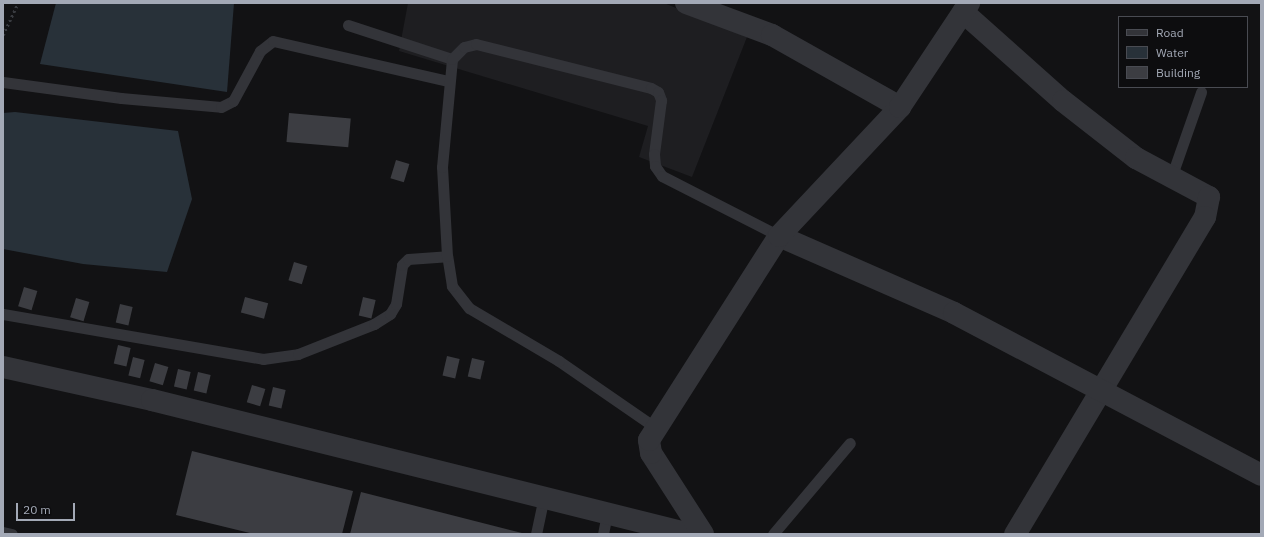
<!DOCTYPE html>
<style>
body{margin:0}
#map{position:relative;width:1264px;height:537px;overflow:hidden;background:#121214;font-family:"IBM Plex Sans",sans-serif}
div>[style]{position:absolute}
.built>*{inset:0;background:#1e1e21}
.water>*{inset:0;background:#283139}
.building>*{inset:0;background:#3c3d42;transform-origin:0 0}
.path>*{height:2.5px;margin-top:-1.25px;transform-origin:0;background:repeating-linear-gradient(90deg,#393b40 0 2px,transparent 0 5px)}
.lane>*{height:11px;margin:-5.5px;padding:0 5.5px;transform-origin:5.5px;border-radius:5.5px;background:#333439}
.street>*{height:22px;margin:-11px;padding:0 11px;transform-origin:11px;border-radius:11px;background:#333439}
span{translate:-50% -50%;white-space:nowrap;text-align:center;line-height:1.15;-webkit-text-stroke:3px #0d0d0f;paint-order:stroke}
.frame{position:absolute;inset:0;border:4px solid #a3a9b6;pointer-events:none}
.legend{position:absolute;left:1118px;top:16px;width:130px;height:72px;box-sizing:border-box;background:#0d0d0f;border:1px solid #494b52;margin:0;padding:5px 7px;list-style:none;font-size:12px;color:#a3a9b6}
.legend li{display:flex;align-items:center;gap:8px;height:20px}
.legend b{width:20px;border:1px solid #494b52}
.scale{position:absolute;left:16px;top:503px;width:59px;height:18px;box-sizing:border-box;border:2px solid #a3a9b6;border-top:0;padding-left:5px;font-size:12px;line-height:14px;white-space:nowrap;color:#a3a9b6;-webkit-text-stroke:3px #0d0d0f;paint-order:stroke}
</style>
<div id="map">
<div class="built">
<div style="clip-path:polygon(408px 3px,664px 3px,747px 37px,692px 177px,639px 157px,648px 126px,399px 51px)"></div>
</div>
<div class="water">
<div style="clip-path:polygon(56px 3px,234px 3px,227px 92px,40px 64px)"></div>
<div style="clip-path:polygon(15px 112px,178px 131px,192px 199px,167px 272px,83px 264px,3px 249px,3px 113px)"></div>
</div>
<div class="building">
<div style="left:289px;top:113px;width:62px;height:29px;rotate:5deg"></div>
<div style="left:396px;top:160px;width:14px;height:19px;rotate:17deg"></div>
<div style="left:294px;top:262px;width:14px;height:19px;rotate:17deg"></div>
<div style="left:24px;top:287px;width:14px;height:20px;rotate:17deg"></div>
<div style="left:245px;top:297px;width:24px;height:16px;rotate:15deg"></div>
<div style="left:363px;top:297px;width:13px;height:19px;rotate:13deg"></div>
<div style="left:76px;top:298px;width:14px;height:20px;rotate:17deg"></div>
<div style="left:120px;top:304px;width:13px;height:19px;rotate:13deg"></div>
<div style="left:118px;top:345px;width:13px;height:19px;rotate:13deg"></div>
<div style="left:447px;top:356px;width:13px;height:20px;rotate:13deg"></div>
<div style="left:133px;top:357px;width:12px;height:19px;rotate:14deg"></div>
<div style="left:472px;top:358px;width:13px;height:19px;rotate:13deg"></div>
<div style="left:155px;top:363px;width:14px;height:19px;rotate:17deg"></div>
<div style="left:178px;top:369px;width:13px;height:18px;rotate:13deg"></div>
<div style="left:198px;top:372px;width:13px;height:19px;rotate:13deg"></div>
<div style="left:252px;top:385px;width:14px;height:18px;rotate:17deg"></div>
<div style="left:273px;top:387px;width:13px;height:19px;rotate:13deg"></div>
<div style="clip-path:polygon(192px 451px,353px 491px,342px 534px,254px 534px,176px 515px)"></div>
<div style="clip-path:polygon(361px 492px,522px 533px,521px 534px,350px 534px)"></div>
</div>
<div class="path">
<div style="left:3px;top:35px;width:35px;rotate:-65deg"></div>
</div>
<div class="lane">
<div style="left:348px;top:25px;width:109px;rotate:18.1deg"></div>
<div style="left:3px;top:82px;width:119px;rotate:7.7deg"></div>
<div style="left:121px;top:98px;width:100px;rotate:5.1deg"></div>
<div style="left:221px;top:107px;width:13px;rotate:-27deg"></div>
<div style="left:233px;top:101px;width:57px;rotate:-61.6deg"></div>
<div style="left:260px;top:51px;width:16px;rotate:-38deg"></div>
<div style="left:273px;top:41px;width:180px;rotate:12.9deg"></div>
<div style="left:1172px;top:175px;width:88px;rotate:-70.7deg"></div>
<div style="left:3px;top:314px;width:264px;rotate:9.8deg"></div>
<div style="left:263px;top:359px;width:35px;rotate:-8deg"></div>
<div style="left:298px;top:354px;width:82px;rotate:-21.5deg"></div>
<div style="left:374px;top:324px;width:19px;rotate:-32deg"></div>
<div style="left:390px;top:314px;width:12px;rotate:-59deg"></div>
<div style="left:396px;top:304px;width:39px;rotate:-81deg"></div>
<div style="left:402px;top:265px;width:8px;rotate:-45deg"></div>
<div style="left:408px;top:259px;width:39px;rotate:-4deg"></div>
<div style="left:656px;top:428px;width:118px;rotate:-145.4deg"></div>
<div style="left:559px;top:361px;width:104px;rotate:-149.5deg"></div>
<div style="left:469px;top:308px;width:28px;rotate:-128deg"></div>
<div style="left:452px;top:286px;width:30px;rotate:-99deg"></div>
<div style="left:447px;top:256px;width:89px;rotate:-93.2deg"></div>
<div style="left:442px;top:167px;width:108px;rotate:-84.7deg"></div>
<div style="left:452px;top:59px;width:17px;rotate:-45deg"></div>
<div style="left:464px;top:47px;width:12px;rotate:-14deg"></div>
<div style="left:476px;top:44px;width:180px;rotate:14.1deg"></div>
<div style="left:651px;top:88px;width:8px;rotate:30deg"></div>
<div style="left:658px;top:92px;width:9px;rotate:69deg"></div>
<div style="left:661px;top:100px;width:54px;rotate:97.4deg"></div>
<div style="left:654px;top:154px;width:12px;rotate:85deg"></div>
<div style="left:655px;top:166px;width:12px;rotate:55deg"></div>
<div style="left:662px;top:176px;width:131px;rotate:27.1deg"></div>
<div style="left:3px;top:532px;width:9px;rotate:13deg"></div>
<div style="left:536px;top:534px;width:35px;rotate:-78deg"></div>
<div style="left:603px;top:534px;width:21px;rotate:-79deg"></div>
<div style="left:773px;top:534px;width:119px;rotate:-49.8deg"></div>
</div>
<div class="street">
<div style="left:686px;top:3px;width:92px;rotate:20.4deg"></div>
<div style="left:772px;top:35px;width:147px;rotate:29.4deg"></div>
<div style="left:963px;top:12px;width:134px;rotate:41.7deg"></div>
<div style="left:1063px;top:101px;width:93px;rotate:38deg"></div>
<div style="left:1136px;top:158px;width:83px;rotate:28.1deg"></div>
<div style="left:1209px;top:197px;width:20px;rotate:101deg"></div>
<div style="left:1205px;top:217px;width:370px;rotate:120.9deg"></div>
<div style="left:779px;top:236px;width:191px;rotate:23.7deg"></div>
<div style="left:954px;top:313px;width:347px;rotate:27.8deg"></div>
<div style="left:3px;top:367px;width:153px;rotate:12.5deg"></div>
<div style="left:152px;top:400px;width:554px;rotate:13.99deg"></div>
<div style="left:703px;top:534px;width:96px;rotate:-122.7deg"></div>
<div style="left:651px;top:453px;width:13px;rotate:-99deg"></div>
<div style="left:649px;top:440px;width:242px;rotate:-57.5deg"></div>
<div style="left:779px;top:236px;width:177px;rotate:-46.8deg"></div>
<div style="left:900px;top:107px;width:125px;rotate:-56.4deg"></div>
</div>
<div class="frame"></div>
<ul class="legend">
<li><b style="height:5px;background:#333439"></b>Road</li>
<li><b style="height:11px;background:#283139"></b>Water</li>
<li><b style="height:11px;background:#3c3d42"></b>Building</li>
</ul>
<div class="scale">20 m</div>
</div>
